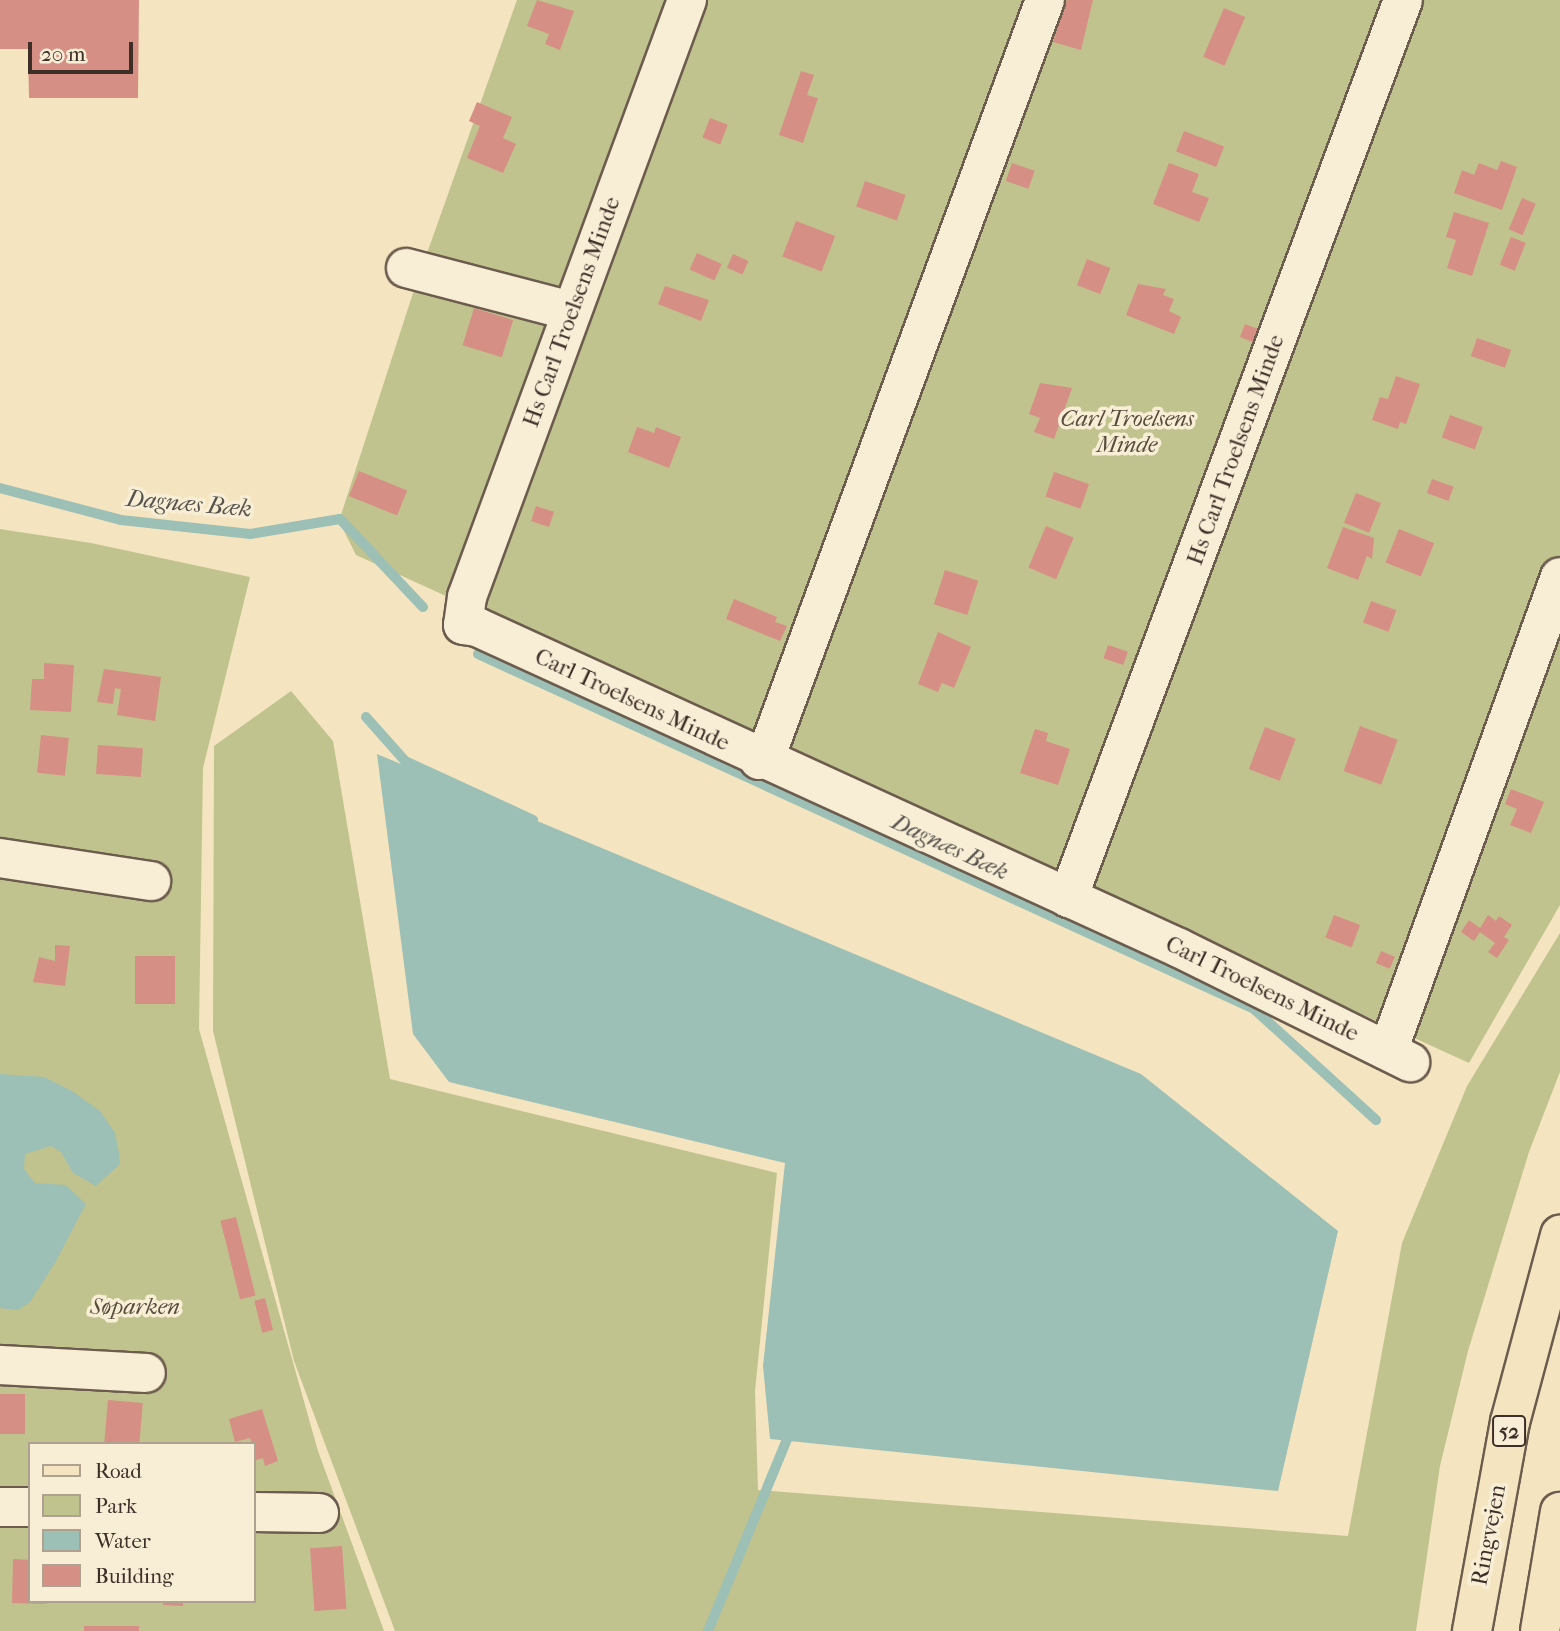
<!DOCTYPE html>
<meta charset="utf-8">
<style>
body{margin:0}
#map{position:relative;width:1560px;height:1631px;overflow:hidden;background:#f4e5c0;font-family:"IM FELL French Canon",serif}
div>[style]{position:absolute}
.green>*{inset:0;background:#c1c38e}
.water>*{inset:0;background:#9cbfb6}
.stream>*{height:10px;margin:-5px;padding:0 5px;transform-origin:5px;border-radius:5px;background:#9cbfb6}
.building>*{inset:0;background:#d68f84;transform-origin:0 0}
.roads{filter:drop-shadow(2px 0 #6c5c4e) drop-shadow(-2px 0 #6c5c4e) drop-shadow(0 2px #6c5c4e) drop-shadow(0 -2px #6c5c4e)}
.minor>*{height:38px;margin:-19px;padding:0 19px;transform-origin:19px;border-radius:19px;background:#f8eed6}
.major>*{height:38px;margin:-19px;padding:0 19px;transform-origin:19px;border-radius:19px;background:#f4e5c0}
span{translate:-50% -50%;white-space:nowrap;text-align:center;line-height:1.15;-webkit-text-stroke:7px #f8eed6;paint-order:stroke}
.shield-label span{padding:2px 5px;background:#f8eed6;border:2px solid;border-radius:5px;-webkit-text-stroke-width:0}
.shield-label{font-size:21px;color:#3e2e28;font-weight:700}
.street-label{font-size:23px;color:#3e2e28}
.park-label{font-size:23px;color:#584c3c;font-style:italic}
.water-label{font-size:24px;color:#56524c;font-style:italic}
.legend{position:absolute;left:28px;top:1442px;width:228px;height:161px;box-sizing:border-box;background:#f8eed6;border:2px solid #aea190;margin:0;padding:9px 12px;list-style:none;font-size:21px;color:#3e2e28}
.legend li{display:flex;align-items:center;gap:14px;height:35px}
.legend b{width:35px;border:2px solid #aea190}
.scale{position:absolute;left:28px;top:42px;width:105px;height:32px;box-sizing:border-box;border:4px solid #3e2e28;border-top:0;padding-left:9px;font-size:21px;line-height:24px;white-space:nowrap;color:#3e2e28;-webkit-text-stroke:5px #f8eed6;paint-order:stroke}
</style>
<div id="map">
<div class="green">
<div style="clip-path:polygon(517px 0,1560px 0,1560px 905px,1469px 1063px,356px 555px,339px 521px,415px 287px)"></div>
<div style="clip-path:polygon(evenodd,0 529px,91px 543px,250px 577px,203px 768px,199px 1029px,318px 1451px,384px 1631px,0 1631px,0 529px,30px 1444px,254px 1444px,254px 1601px,30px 1601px,30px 1444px)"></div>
<div style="clip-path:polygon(291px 691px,333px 741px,390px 1079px,777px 1173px,755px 1391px,758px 1490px,1348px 1536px,1402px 1243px,1467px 1086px,1560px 933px,1560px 1072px,1529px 1152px,1468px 1351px,1440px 1466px,1416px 1631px,395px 1631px,294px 1361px,213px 1031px,214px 746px)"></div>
</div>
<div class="water">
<div style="clip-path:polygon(377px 754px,1141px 1074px,1338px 1231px,1278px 1491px,770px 1439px,763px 1366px,785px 1163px,449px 1082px,413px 1034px)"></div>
<div style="clip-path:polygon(0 1074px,44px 1077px,72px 1091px,100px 1111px,115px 1133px,119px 1153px,120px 1164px,96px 1186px,73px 1173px,61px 1152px,51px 1146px,25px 1154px,24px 1169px,35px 1183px,66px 1185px,86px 1204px,55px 1263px,30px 1302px,18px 1310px,0 1308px)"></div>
</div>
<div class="stream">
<div style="left:0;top:488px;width:125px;rotate:14.8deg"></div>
<div style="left:121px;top:520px;width:130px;rotate:6.2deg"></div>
<div style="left:250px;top:534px;width:91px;rotate:-9.5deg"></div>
<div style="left:340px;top:519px;width:121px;rotate:46.7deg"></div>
<div style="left:478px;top:654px;width:853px;rotate:24.58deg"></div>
<div style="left:1254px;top:1009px;width:165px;rotate:42.3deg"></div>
<div style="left:366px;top:717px;width:59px;rotate:48.4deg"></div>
<div style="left:405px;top:761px;width:141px;rotate:24.7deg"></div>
<div style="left:708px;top:1631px;width:217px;rotate:-67.6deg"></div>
</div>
<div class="building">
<div style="clip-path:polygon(0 0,139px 0,138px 98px,29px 98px,28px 49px,0 49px)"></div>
<div style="clip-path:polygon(537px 0,574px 11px,560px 50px,545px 44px,549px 34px,527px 26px)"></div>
<div style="clip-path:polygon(1067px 0,1093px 0,1081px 50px,1053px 42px)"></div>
<div style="left:1224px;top:8px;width:23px;height:53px;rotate:23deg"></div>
<div style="clip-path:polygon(801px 71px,814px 75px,807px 95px,818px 98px,803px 143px,779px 135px)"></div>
<div style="clip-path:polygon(477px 102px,512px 117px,503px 138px,516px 144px,503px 173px,467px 158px,480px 126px,469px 121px)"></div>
<div style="left:710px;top:118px;width:19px;height:21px;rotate:21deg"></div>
<div style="left:1184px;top:131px;width:43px;height:22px;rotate:21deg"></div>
<div style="clip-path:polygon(1501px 161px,1517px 167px,1502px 210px,1454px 193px,1462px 170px,1474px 175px,1479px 163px,1497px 170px)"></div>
<div style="left:1012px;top:163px;width:24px;height:19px;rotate:19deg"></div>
<div style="clip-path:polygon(1169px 163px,1199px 174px,1192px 192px,1209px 198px,1199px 222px,1153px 204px)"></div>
<div style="left:865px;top:181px;width:43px;height:27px;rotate:19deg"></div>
<div style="left:1522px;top:198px;width:15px;height:34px;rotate:23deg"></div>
<div style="clip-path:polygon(1454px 212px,1489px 223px,1472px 276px,1447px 268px,1456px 240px,1446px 237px)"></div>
<div style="left:796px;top:221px;width:42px;height:38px;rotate:21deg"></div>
<div style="left:1511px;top:237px;width:16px;height:30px;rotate:22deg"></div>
<div style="left:697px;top:253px;width:27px;height:18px;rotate:24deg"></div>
<div style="left:733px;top:254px;width:17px;height:15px;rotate:24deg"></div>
<div style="left:1087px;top:259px;width:25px;height:28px;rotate:21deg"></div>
<div style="clip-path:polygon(1138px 284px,1166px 289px,1163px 295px,1174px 299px,1169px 311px,1181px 317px,1174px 334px,1126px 315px)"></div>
<div style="clip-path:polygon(665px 286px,709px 300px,701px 321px,658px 304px)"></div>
<div style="left:474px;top:308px;width:41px;height:39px;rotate:17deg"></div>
<div style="left:1245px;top:324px;width:17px;height:14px;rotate:21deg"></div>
<div style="left:1477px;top:338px;width:36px;height:19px;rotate:19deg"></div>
<div style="clip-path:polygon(1396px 376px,1420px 384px,1406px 424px,1400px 422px,1398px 429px,1372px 420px,1380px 397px,1388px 399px)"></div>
<div style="clip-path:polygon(1040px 383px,1072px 388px,1054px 439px,1034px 432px,1040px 418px,1029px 414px)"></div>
<div style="left:1450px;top:415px;width:35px;height:24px;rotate:20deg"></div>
<div style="clip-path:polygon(637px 427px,654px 433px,656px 427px,681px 437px,669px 468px,628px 452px)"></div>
<div style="left:359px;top:471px;width:52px;height:27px;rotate:22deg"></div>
<div style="left:1054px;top:472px;width:37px;height:26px;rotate:19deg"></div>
<div style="left:1432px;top:479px;width:23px;height:15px;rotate:20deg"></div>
<div style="left:1356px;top:493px;width:27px;height:32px;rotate:22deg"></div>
<div style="left:536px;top:506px;width:19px;height:16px;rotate:18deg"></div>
<div style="left:1046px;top:526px;width:30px;height:45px;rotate:23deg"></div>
<div style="clip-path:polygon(1343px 527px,1374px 538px,1372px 559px,1367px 556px,1358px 580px,1327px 568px)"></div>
<div style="left:1399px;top:529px;width:38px;height:36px;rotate:22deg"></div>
<div style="left:945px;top:570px;width:35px;height:36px;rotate:18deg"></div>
<div style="clip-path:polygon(734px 599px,777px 617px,775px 622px,787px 626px,780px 641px,726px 619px)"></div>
<div style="left:1371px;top:601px;width:27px;height:23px;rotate:20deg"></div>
<div style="clip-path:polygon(938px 632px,971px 647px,954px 688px,942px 683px,938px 692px,918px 684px)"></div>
<div style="left:1108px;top:645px;width:21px;height:14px;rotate:19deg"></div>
<div style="clip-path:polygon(44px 663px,74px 665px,71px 712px,30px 710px,32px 679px,44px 679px)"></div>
<div style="clip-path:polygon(104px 669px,161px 677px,155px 721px,117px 715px,121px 689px,115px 688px,113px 704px,97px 702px)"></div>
<div style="left:1360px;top:726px;width:40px;height:48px;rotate:20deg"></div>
<div style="left:1265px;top:727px;width:33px;height:45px;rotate:21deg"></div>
<div style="clip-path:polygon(1035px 729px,1048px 733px,1046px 741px,1070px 749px,1058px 785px,1020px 773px)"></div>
<div style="left:41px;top:735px;width:28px;height:38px;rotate:6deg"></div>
<div style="left:98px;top:745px;width:45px;height:29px;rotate:4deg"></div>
<div style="clip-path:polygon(1511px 789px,1544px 802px,1531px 833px,1510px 825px,1517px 809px,1505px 804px)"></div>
<div style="left:1334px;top:915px;width:28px;height:24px;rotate:21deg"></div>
<div style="clip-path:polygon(1488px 915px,1496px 921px,1499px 916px,1512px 925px,1504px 937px,1509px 940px,1497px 958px,1488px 952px,1495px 943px,1480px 932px,1474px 941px,1461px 932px,1469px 920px,1480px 928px)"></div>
<div style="clip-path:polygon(55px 945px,70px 946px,65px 986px,33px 982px,39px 957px,55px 961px)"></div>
<div style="left:1381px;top:951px;width:15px;height:13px;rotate:23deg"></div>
<div style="left:135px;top:956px;width:40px;height:48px"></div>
<div style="left:236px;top:1217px;width:81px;height:16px;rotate:76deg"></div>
<div style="left:265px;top:1298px;width:33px;height:11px;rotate:76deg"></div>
<div style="left:0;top:1394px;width:25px;height:40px"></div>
<div style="left:108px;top:1400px;width:35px;height:44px;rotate:5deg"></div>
<div style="clip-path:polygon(262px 1409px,278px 1461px,265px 1466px,263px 1458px,256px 1460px,250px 1438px,235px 1442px,229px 1419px)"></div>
<div style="left:342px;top:1546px;width:63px;height:32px;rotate:86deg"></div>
<div style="clip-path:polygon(13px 1559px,30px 1560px,30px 1601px,49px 1604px,12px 1603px)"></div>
<div style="clip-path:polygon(163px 1601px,183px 1601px,183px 1606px,163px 1605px)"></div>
<div style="left:84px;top:1626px;width:55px;height:5px"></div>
</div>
<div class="roads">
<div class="minor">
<div style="left:687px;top:0;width:636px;rotate:110.23deg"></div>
<div style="left:467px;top:597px;width:28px;rotate:98deg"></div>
<div style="left:463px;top:625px;width:14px;rotate:8deg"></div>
<div style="left:477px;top:627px;width:772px;rotate:24.57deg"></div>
<div style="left:1179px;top:948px;width:258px;rotate:26.3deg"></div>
<div style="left:406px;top:268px;width:171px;rotate:14.6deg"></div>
<div style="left:759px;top:760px;width:19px;rotate:-54deg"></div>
<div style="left:770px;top:745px;width:794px;rotate:-69.74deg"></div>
<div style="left:0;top:858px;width:153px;rotate:8.7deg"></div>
<div style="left:1068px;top:898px;width:958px;rotate:-69.54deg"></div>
<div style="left:1388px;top:1051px;width:504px;rotate:-70.06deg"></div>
<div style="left:0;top:1365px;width:146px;rotate:3.1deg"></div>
<div style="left:0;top:1507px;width:30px"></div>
<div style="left:254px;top:1512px;width:65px;rotate:0.9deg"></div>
</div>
<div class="major">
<div style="left:1472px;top:1631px;width:212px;rotate:-79.7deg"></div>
<div style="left:1510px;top:1422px;width:194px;rotate:-75deg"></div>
<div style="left:1540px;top:1631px;width:121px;rotate:-80.5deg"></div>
</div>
</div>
<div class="shield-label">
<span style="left:1509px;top:1431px">52</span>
</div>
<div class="street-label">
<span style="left:572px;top:312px;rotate:-70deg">Hs Carl Troelsens Minde</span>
<span style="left:1236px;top:450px;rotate:-70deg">Hs Carl Troelsens Minde</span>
<span style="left:632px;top:700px;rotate:25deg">Carl Troelsens Minde</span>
<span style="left:1262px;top:989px;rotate:26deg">Carl Troelsens Minde</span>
<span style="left:1489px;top:1535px;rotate:-79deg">Ringvejen</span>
</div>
<div class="park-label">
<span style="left:1127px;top:432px">Carl Troelsens<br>Minde</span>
<span style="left:135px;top:1307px">Søparken</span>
</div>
<div class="water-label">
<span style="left:189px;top:504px;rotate:5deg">Dagnæs Bæk</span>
<span style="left:950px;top:847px;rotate:25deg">Dagnæs Bæk</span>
</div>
<ul class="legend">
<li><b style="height:9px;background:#f4e5c0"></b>Road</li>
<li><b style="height:19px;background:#c1c38e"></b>Park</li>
<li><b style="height:19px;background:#9cbfb6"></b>Water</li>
<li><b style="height:19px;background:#d68f84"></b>Building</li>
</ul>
<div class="scale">20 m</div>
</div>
